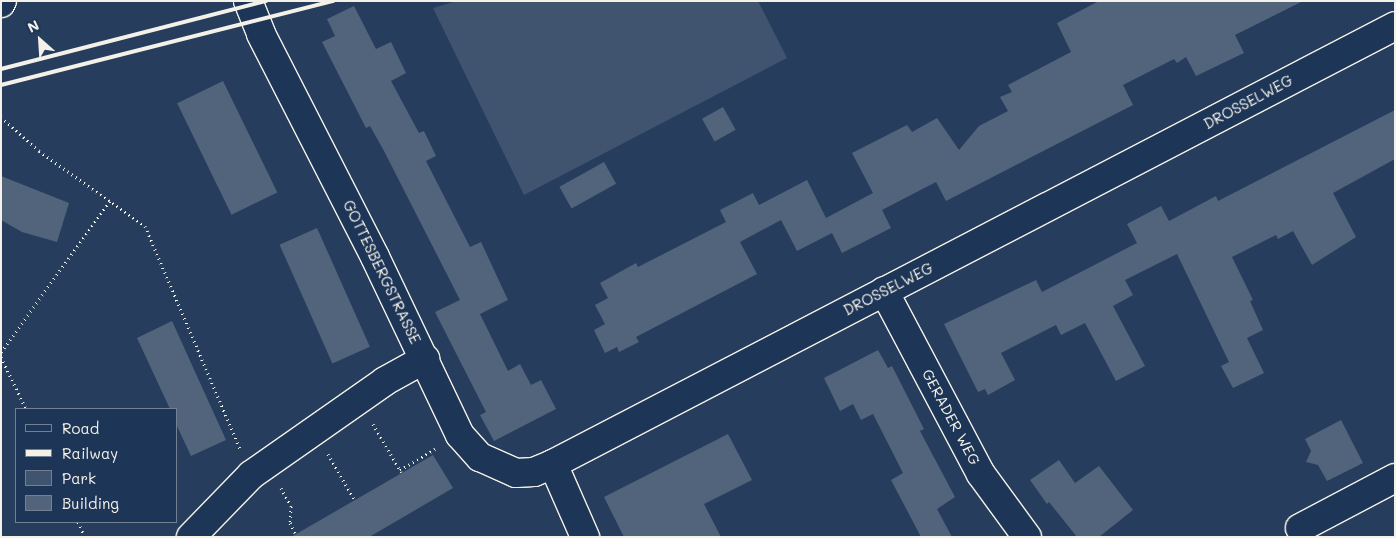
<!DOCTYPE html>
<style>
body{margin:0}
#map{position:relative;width:1396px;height:538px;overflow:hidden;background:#263d5d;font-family:Mali,sans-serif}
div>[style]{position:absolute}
.green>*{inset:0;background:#40546f}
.building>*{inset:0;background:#52647b;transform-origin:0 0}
.path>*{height:3px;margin-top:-1.5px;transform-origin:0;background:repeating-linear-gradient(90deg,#f4f1e8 0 1px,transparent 0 5px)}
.roads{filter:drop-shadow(1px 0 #f4f1e8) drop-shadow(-1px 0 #f4f1e8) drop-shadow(0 1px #f4f1e8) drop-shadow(0 -1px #f4f1e8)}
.minor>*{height:28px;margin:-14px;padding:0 14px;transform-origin:14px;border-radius:14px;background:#1d3557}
.tertiary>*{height:28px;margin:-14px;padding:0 14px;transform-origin:14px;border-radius:14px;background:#1d3557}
.rail>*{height:4px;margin:-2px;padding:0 2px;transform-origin:2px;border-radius:2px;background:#f4f1e8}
span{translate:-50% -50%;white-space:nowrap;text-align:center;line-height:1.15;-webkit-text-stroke:4px #1d3557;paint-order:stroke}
.street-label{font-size:15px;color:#f4f1e8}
.frame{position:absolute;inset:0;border:2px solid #f4f1e8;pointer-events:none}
.legend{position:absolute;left:15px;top:408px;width:162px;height:115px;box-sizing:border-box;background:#1d3557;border:1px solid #738091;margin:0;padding:6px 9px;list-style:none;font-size:15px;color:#f4f1e8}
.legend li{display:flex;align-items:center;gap:10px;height:25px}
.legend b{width:25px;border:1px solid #738091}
.north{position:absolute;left:15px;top:15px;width:50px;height:50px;-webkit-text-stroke:4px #1d3557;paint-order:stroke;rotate:334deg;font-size:14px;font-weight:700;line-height:20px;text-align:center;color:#f4f1e8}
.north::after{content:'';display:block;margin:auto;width:18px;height:22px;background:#f4f1e8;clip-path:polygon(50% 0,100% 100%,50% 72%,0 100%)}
</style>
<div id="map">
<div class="green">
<div style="clip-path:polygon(457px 1px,758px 1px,787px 58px,524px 195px,433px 8px)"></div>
</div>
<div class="building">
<div style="clip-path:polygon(1099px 1px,1303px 1px,1235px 35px,1244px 53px,1196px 76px,1186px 57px,1177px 63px,1174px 59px,1123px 85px,1133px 105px,946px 201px,936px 182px,882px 210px,891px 228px,842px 253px,832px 233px,797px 251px,781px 220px,740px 242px,757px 274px,636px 337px,639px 342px,619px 352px,617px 347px,605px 353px,594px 330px,605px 324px,595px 305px,608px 298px,600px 283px,636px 263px,638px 267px,726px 222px,720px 210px,753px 193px,759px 205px,807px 180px,826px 218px,873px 193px,852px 153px,907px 125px,912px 132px,937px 118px,959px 150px,979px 126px,1008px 111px,1000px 97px,1012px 92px,1008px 85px,1071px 52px,1057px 23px)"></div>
<div style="clip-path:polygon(354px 6px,376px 49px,391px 42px,406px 73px,391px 81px,419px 133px,424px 131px,436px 156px,426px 161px,470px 247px,481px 242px,508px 300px,480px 314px,508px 371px,520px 364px,531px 385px,541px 380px,556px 409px,494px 441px,480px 415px,486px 412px,435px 312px,460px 300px,384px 151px,370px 126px,366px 128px,322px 42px,335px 36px,327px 19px)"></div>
<div style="left:223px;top:81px;width:124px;height:51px;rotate:64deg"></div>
<div style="left:723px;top:107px;width:26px;height:24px;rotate:61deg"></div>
<div style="clip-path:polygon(1395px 110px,1395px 159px,1333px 193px,1356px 237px,1312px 265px,1293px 231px,1278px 239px,1276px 235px,1232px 257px,1253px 300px,1250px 301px,1263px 330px,1247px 338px,1264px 373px,1233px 388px,1221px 366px,1229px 362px,1177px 254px,1125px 280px,1133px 295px,1113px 306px,1145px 366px,1116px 381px,1085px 323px,1061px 335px,1056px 325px,1001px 353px,1015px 380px,988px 395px,985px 389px,978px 392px,944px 324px,1036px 280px,1042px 292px,1137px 243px,1127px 224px,1161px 206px,1169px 221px,1216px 196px,1218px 201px)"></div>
<div style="left:604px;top:162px;width:25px;height:51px;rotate:61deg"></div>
<div style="clip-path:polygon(1px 176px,69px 203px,57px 242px,22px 232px,1px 220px)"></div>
<div style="left:317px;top:228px;width:130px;height:41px;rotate:66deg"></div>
<div style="clip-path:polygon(172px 321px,226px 440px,191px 456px,176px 424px,176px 409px,170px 409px,137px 338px)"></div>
<div style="clip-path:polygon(878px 350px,888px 368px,892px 366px,924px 429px,920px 431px,955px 497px,937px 509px,952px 537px,921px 537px,891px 480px,903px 473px,873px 414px,861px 420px,853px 404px,840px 411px,824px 378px)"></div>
<div style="clip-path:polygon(1341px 420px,1363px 463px,1327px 481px,1318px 465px,1306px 462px,1311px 451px,1305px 439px)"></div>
<div style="clip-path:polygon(728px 434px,752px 480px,704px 504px,721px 537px,624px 537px,604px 497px)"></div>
<div style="clip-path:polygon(433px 455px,453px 488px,395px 522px,369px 537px,291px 537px)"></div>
<div style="clip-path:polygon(1059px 460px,1075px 483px,1099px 466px,1133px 510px,1099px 537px,1077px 537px,1049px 502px,1047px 504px,1030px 480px)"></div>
</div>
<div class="path">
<div style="left:1px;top:117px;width:51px;rotate:41.8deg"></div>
<div style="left:39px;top:151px;width:130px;rotate:35.3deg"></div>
<div style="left:145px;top:226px;width:242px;rotate:66.9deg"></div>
<div style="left:1px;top:352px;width:186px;rotate:-54.2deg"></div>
<div style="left:1px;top:357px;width:58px;rotate:64.3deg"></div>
<div style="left:373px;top:424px;width:56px;rotate:59.7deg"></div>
<div style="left:328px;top:454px;width:52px;rotate:60deg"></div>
<div style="left:400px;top:470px;width:41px;rotate:-31deg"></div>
<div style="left:281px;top:488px;width:21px;rotate:61deg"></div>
<div style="left:291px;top:506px;width:17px;rotate:93deg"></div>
<div style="left:290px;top:523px;width:11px;rotate:63deg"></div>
<div style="left:78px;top:522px;width:17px;rotate:65deg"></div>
</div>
<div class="roads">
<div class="minor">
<div style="left:248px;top:1px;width:35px;rotate:68deg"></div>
<div style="left:261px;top:34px;width:250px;rotate:62.9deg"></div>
<div style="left:375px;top:257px;width:197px;rotate:64.5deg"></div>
<div style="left:460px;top:435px;width:30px;rotate:48deg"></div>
<div style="left:480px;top:457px;width:39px;rotate:24deg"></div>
<div style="left:516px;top:473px;width:18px;rotate:-3deg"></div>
<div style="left:534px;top:472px;width:21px;rotate:-23deg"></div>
<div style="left:553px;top:464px;width:949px;rotate:-27.48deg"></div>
<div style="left:884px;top:291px;width:207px;rotate:62.1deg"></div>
<div style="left:981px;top:474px;width:78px;rotate:53.9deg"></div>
<div style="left:553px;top:464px;width:80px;rotate:66.3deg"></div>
<div style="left:1300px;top:528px;width:107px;rotate:-27.8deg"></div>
<div style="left:191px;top:537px;width:86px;rotate:-45.9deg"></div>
<div style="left:251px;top:475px;width:164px;rotate:-35deg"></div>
<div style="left:385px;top:381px;width:46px;rotate:-28.8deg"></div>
</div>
<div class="tertiary">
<div style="left:1px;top:3px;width:2px;rotate:-63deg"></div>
</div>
</div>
<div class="rail">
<div style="left:1px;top:69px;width:274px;rotate:-14.4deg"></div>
<div style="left:1px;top:85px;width:343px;rotate:-14.2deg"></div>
</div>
<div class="street-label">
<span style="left:1248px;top:102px;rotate:-28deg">DROSSELWEG</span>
<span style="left:382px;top:272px;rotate:64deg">GOTTESBERGSTRASSE</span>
<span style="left:888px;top:289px;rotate:-27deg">DROSSELWEG</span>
<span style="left:951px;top:417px;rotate:62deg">GERADER WEG</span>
</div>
<div class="frame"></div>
<ul class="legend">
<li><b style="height:6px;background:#1d3557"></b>Road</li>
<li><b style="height:6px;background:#f4f1e8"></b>Railway</li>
<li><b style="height:14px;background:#40546f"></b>Park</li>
<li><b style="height:14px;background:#52647b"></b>Building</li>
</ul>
<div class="north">N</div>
</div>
